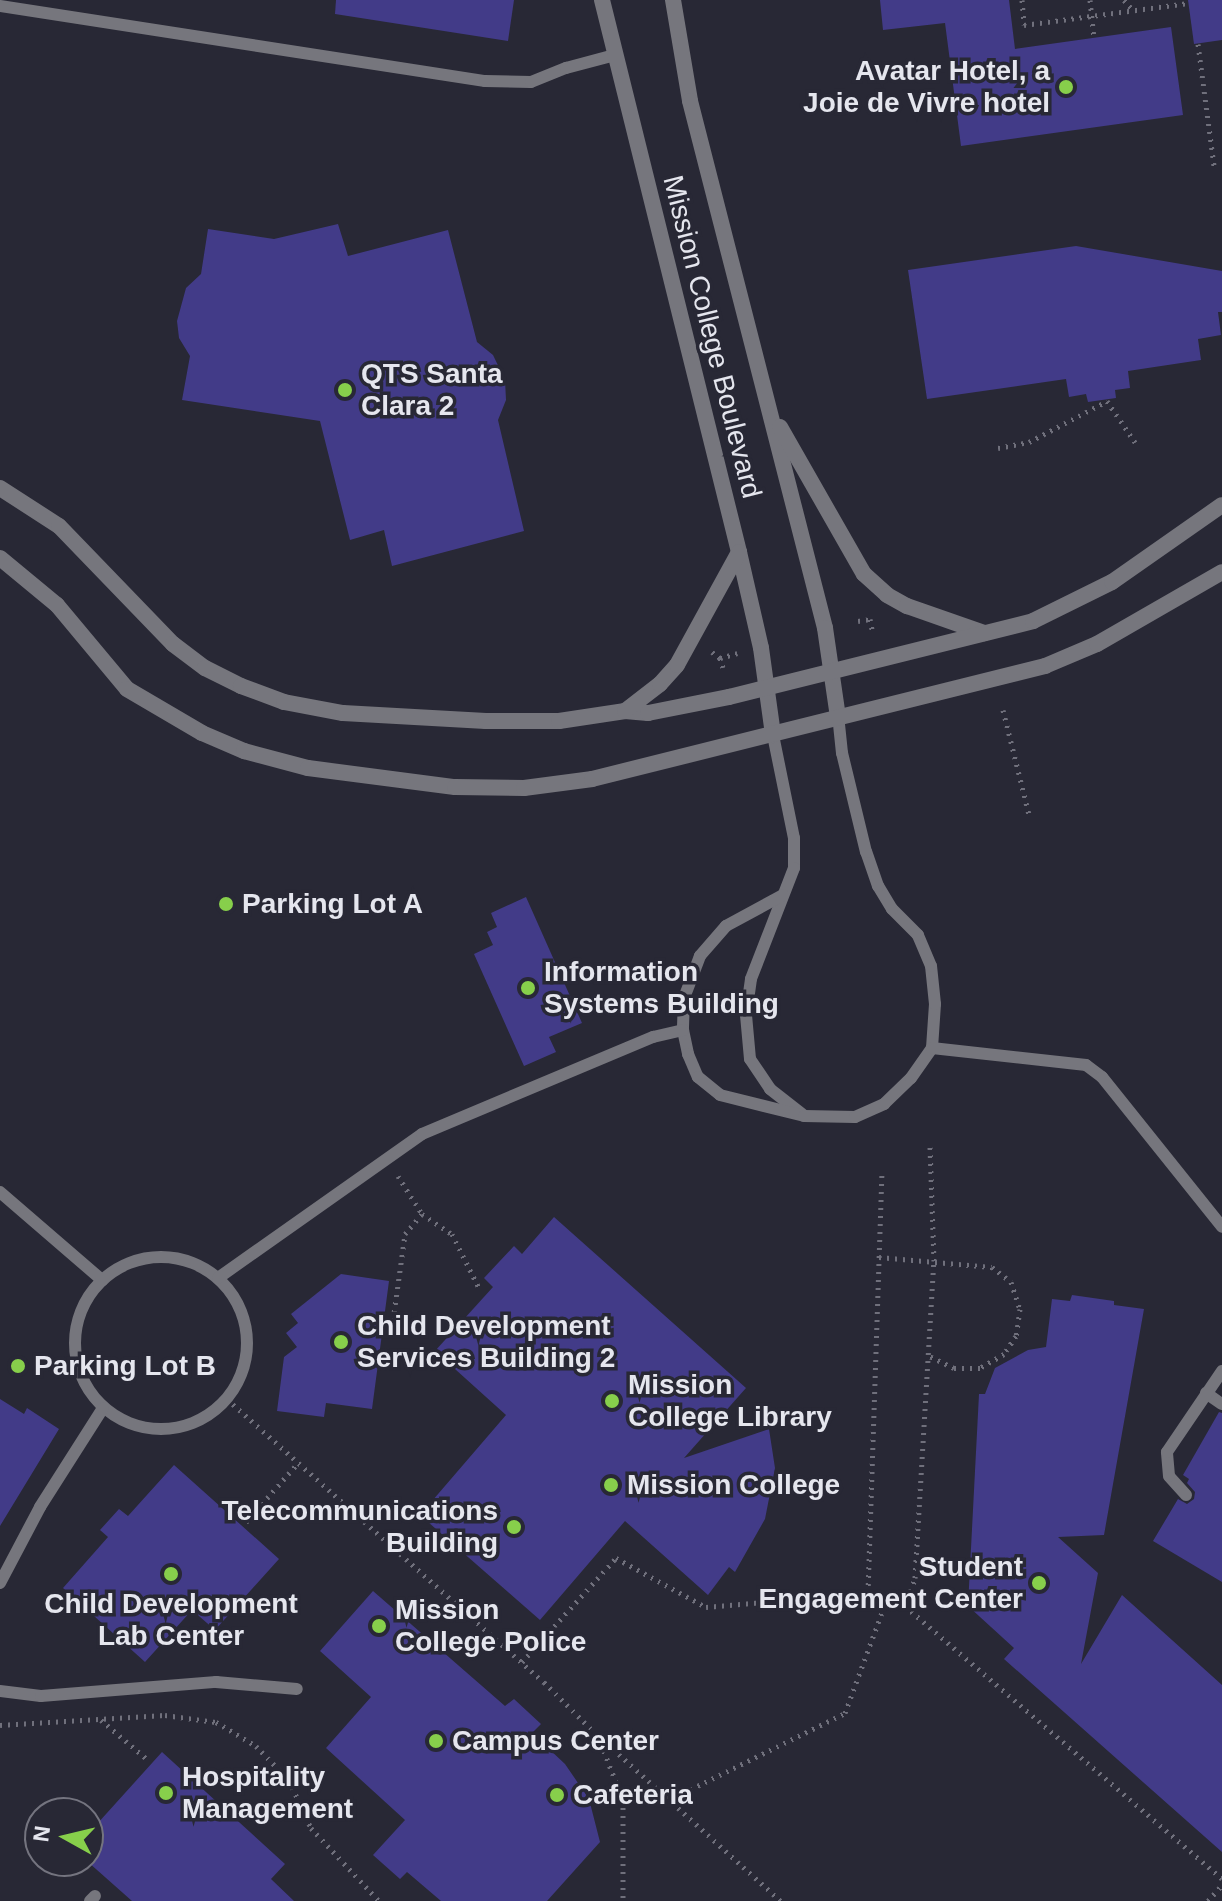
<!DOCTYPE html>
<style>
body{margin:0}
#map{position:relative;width:1222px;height:1901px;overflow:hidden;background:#282835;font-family:Arial,sans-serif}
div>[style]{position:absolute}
.building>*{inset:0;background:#423b88}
.path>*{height:5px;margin-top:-2.5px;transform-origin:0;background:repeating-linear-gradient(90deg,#70707c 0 2px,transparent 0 8px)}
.service>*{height:12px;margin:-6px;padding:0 6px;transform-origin:6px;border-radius:6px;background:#76767d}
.service>.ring{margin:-6px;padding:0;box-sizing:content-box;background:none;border:12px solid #76767d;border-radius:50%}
.tertiary>*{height:16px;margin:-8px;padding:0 8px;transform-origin:8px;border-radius:8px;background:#76767d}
.dots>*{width:22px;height:22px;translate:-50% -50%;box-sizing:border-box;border:4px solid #282835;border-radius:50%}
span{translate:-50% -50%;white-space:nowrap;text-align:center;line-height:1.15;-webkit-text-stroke:7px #282835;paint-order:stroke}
.poi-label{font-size:28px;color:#e5e6ee;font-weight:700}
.right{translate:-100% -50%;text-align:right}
.left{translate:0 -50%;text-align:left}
.street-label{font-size:28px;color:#e5e6ee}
.north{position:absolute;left:24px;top:1797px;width:80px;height:80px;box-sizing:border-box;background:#282835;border:2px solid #74747f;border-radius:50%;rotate:278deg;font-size:22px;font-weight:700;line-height:32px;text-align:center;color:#e5e6ee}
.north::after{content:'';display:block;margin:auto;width:28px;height:36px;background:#87cf4b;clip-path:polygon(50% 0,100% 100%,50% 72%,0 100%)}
</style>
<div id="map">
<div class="building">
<div style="clip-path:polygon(336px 0,514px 0,508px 41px,335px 14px)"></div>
<div style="clip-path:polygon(880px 0,1009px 0,1015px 49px,1171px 27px,1183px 115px,961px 146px,945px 23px,883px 30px)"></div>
<div style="clip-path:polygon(1188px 0,1222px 0,1222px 40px,1194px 44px)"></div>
<div style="clip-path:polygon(338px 224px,348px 256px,448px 230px,477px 342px,493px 355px,505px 380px,506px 400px,498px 420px,524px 531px,392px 566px,384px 530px,350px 540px,320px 421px,182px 400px,190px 356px,179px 338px,177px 321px,186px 288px,201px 274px,208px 229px,274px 239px)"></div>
<div style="clip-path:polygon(1076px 246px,1222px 271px,1222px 312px,1218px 312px,1221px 335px,1198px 339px,1201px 360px,1128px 371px,1130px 388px,1115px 390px,1116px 398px,1088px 402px,1086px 394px,1069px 397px,1066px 379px,927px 399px,908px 270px)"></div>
<div style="clip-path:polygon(526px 897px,582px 1023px,549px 1037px,556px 1052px,524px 1066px,474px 954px,493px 945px,487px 932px,497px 927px,491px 913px)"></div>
<div style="clip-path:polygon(554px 1217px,746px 1388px,684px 1458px,769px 1429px,775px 1468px,765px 1519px,735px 1572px,729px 1567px,708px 1595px,625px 1521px,540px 1620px,420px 1515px,506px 1415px,435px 1351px,493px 1287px,484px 1278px,514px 1246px,522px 1254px)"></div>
<div style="clip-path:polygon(341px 1274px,389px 1281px,372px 1409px,326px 1403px,324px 1417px,277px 1411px,284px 1357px,297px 1347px,286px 1333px,298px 1323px,291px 1314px)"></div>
<div style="clip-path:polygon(1072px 1295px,1114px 1301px,1114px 1305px,1144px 1309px,1104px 1535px,1058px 1537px,1098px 1573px,1081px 1664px,1122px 1595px,1222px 1685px,1222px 1852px,1004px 1659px,1014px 1648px,968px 1606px,979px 1394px,985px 1394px,995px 1368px,1028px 1350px,1046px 1347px,1052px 1299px,1070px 1301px)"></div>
<div style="clip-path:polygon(0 1399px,24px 1414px,27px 1408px,59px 1429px,0 1526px)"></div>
<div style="clip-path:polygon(1219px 1412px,1222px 1413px,1222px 1582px,1153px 1541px,1178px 1499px,1187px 1504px,1194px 1499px,1195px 1492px,1187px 1483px,1189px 1479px,1183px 1475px)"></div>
<div style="clip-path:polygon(174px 1465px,279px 1559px,215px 1630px,192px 1610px,145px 1662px,63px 1588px,108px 1537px,100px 1530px,119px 1509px,128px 1516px)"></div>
<div style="clip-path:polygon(373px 1591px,505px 1706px,514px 1699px,541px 1724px,532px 1733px,565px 1764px,589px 1799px,600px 1842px,547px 1901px,441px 1901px,407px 1872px,400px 1879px,373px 1855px,405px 1820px,326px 1748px,371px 1697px,320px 1651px)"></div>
<div style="clip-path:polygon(162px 1752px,285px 1864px,271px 1879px,294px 1901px,132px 1901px,88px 1862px,88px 1834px)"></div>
</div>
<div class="path">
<div style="left:1022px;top:0;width:25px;rotate:85deg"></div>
<div style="left:1024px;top:25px;width:166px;rotate:-7.6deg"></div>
<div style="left:1090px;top:0;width:38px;rotate:84deg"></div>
<div style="left:1124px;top:0;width:12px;rotate:48deg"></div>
<div style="left:1198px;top:44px;width:123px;rotate:82.5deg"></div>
<div style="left:998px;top:448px;width:32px;rotate:-11deg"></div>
<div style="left:1029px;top:442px;width:88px;rotate:-27.7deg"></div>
<div style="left:1107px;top:401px;width:50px;rotate:55.7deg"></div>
<div style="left:858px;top:621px;width:12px;rotate:-9deg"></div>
<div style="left:870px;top:619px;width:15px;rotate:79deg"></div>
<div style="left:712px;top:652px;width:10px;rotate:37deg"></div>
<div style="left:720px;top:658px;width:10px;rotate:73deg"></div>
<div style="left:720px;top:658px;width:18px;rotate:-16deg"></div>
<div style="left:1003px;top:710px;width:107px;rotate:76deg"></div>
<div style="left:398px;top:1176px;width:45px;rotate:57.7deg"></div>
<div style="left:422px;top:1214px;width:36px;rotate:34deg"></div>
<div style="left:452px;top:1234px;width:60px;rotate:63.4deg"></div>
<div style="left:879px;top:1257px;width:113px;rotate:5.1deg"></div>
<div style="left:992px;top:1267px;width:24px;rotate:38deg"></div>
<div style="left:1011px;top:1282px;width:28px;rotate:72deg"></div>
<div style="left:1020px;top:1309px;width:27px;rotate:98deg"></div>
<div style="left:1016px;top:1336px;width:22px;rotate:124deg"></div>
<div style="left:1004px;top:1354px;width:28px;rotate:150deg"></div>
<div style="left:980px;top:1368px;width:26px;rotate:180deg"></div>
<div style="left:954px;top:1368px;width:28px;rotate:-154deg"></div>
<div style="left:392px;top:1328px;width:95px;rotate:-82.1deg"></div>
<div style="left:405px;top:1234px;width:26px;rotate:-50deg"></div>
<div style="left:227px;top:1399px;width:425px;rotate:41.8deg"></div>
<div style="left:544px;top:1682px;width:76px;rotate:45deg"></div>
<div style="left:598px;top:1736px;width:69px;rotate:68.7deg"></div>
<div style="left:623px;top:1800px;width:101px;rotate:90deg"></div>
<div style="left:246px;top:1522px;width:79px;rotate:-48.6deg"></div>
<div style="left:868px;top:1593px;width:421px;rotate:-88.1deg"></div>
<div style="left:905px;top:1606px;width:30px;rotate:-70deg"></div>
<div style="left:915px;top:1578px;width:318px;rotate:-86.6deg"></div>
<div style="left:934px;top:1261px;width:114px;rotate:-92deg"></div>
<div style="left:522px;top:1662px;width:140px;rotate:-47.9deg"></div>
<div style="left:616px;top:1558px;width:102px;rotate:28.6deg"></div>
<div style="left:706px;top:1607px;width:163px;rotate:-4.9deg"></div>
<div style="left:868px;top:1593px;width:39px;rotate:19deg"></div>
<div style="left:905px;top:1606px;width:418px;rotate:40.7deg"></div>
<div style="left:101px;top:1720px;width:60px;rotate:40.3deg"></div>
<div style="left:0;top:1725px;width:165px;rotate:-3.5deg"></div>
<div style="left:165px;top:1715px;width:51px;rotate:7.8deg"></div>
<div style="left:216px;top:1722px;width:47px;rotate:31deg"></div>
<div style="left:256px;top:1746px;width:47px;rotate:45.9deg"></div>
<div style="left:289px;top:1780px;width:53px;rotate:65.4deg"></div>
<div style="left:311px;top:1828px;width:100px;rotate:47deg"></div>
<div style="left:601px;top:1738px;width:243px;rotate:42.2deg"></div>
<div style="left:669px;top:1800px;width:196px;rotate:-26.3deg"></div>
<div style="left:845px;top:1713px;width:121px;rotate:-69.8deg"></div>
<div style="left:1208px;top:1901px;width:21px;rotate:-49deg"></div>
</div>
<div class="service">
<div style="left:0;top:6px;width:491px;rotate:8.8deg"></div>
<div style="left:485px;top:81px;width:46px;rotate:1.2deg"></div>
<div style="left:531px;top:82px;width:38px;rotate:-22deg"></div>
<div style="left:566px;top:68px;width:51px;rotate:-14.9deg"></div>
<div style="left:773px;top:735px;width:105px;rotate:78.5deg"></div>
<div style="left:794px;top:838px;width:30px;rotate:90deg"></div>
<div style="left:794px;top:868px;width:119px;rotate:111.2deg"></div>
<div style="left:751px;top:979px;width:36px;rotate:98deg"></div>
<div style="left:746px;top:1015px;width:44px;rotate:84.8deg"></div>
<div style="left:750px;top:1059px;width:36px;rotate:56deg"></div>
<div style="left:770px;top:1089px;width:41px;rotate:38deg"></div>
<div style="left:783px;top:895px;width:65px;rotate:151.5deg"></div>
<div style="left:726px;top:926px;width:40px;rotate:131deg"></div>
<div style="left:700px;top:956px;width:45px;rotate:110.9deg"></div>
<div style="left:684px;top:998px;width:32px;rotate:92deg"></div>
<div style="left:683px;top:1030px;width:25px;rotate:78deg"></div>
<div style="left:688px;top:1054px;width:25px;rotate:67deg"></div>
<div style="left:698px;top:1077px;width:28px;rotate:39deg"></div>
<div style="left:720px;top:1095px;width:87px;rotate:14deg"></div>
<div style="left:804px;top:1116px;width:51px;rotate:1.1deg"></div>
<div style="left:855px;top:1117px;width:32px;rotate:-24deg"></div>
<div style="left:884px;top:1104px;width:37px;rotate:-44deg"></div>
<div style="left:911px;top:1078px;width:37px;rotate:-55deg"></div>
<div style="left:932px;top:1048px;width:44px;rotate:-86.1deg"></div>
<div style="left:935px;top:1004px;width:38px;rotate:-96deg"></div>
<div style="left:931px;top:966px;width:34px;rotate:-113deg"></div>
<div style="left:918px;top:935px;width:37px;rotate:-135deg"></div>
<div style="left:892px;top:909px;width:27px;rotate:-121deg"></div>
<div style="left:878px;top:886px;width:36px;rotate:-109deg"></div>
<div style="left:866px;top:852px;width:102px;rotate:-103.6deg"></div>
<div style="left:842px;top:753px;width:36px;rotate:-96deg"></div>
<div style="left:932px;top:1048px;width:155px;rotate:6.3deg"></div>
<div style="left:1086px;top:1065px;width:20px;rotate:37deg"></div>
<div style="left:1102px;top:1077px;width:192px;rotate:51.3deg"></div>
<div style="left:0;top:1192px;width:135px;rotate:40.8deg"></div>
<div class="ring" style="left:75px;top:1257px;width:160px;height:160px"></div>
<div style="left:218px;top:1278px;width:250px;rotate:-35.2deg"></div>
<div style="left:422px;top:1134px;width:251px;rotate:-22.8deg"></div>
<div style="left:653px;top:1037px;width:31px;rotate:-13deg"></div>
<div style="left:1206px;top:1393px;width:19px;rotate:35deg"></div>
<div style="left:1186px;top:1495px;width:25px;rotate:-132deg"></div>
<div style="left:1169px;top:1476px;width:24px;rotate:-95deg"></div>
<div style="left:1167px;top:1452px;width:98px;rotate:-55.8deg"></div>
<div style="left:0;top:1583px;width:86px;rotate:-62.2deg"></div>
<div style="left:40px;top:1507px;width:117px;rotate:-57.5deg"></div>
<div style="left:0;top:1691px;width:41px;rotate:7deg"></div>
<div style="left:41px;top:1696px;width:176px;rotate:-4.6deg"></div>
<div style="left:216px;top:1682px;width:81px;rotate:4.9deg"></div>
<div style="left:90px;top:1901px;width:7px;rotate:-45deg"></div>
</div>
<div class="tertiary">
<div style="left:602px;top:0;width:569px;rotate:76.06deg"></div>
<div style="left:739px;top:552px;width:98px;rotate:77.1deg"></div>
<div style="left:761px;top:648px;width:88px;rotate:82.1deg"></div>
<div style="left:673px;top:0;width:102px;rotate:80.4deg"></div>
<div style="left:690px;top:101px;width:544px;rotate:75.63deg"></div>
<div style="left:825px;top:628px;width:90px;rotate:81.7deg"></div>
<div style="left:780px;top:427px;width:169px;rotate:60.3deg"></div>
<div style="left:864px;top:574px;width:31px;rotate:42deg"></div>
<div style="left:887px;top:595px;width:23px;rotate:29deg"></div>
<div style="left:907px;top:606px;width:82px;rotate:19.3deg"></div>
<div style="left:0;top:488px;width:70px;rotate:32.8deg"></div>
<div style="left:59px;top:526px;width:164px;rotate:46deg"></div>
<div style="left:173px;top:644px;width:40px;rotate:37deg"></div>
<div style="left:205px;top:668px;width:40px;rotate:26.6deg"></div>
<div style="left:241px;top:686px;width:46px;rotate:20.4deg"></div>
<div style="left:284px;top:702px;width:60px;rotate:10.6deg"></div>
<div style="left:343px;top:713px;width:143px;rotate:3.2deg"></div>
<div style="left:486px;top:721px;width:73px"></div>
<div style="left:559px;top:721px;width:67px;rotate:-8.6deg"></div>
<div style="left:625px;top:711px;width:23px;rotate:5deg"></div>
<div style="left:648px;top:713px;width:83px;rotate:-11.2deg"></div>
<div style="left:729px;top:697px;width:313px;rotate:-14deg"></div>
<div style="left:1033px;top:621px;width:88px;rotate:-26.3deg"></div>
<div style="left:1112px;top:582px;width:134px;rotate:-35deg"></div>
<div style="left:0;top:558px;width:74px;rotate:39.5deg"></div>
<div style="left:57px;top:605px;width:109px;rotate:50.2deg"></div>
<div style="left:127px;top:689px;width:87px;rotate:30.4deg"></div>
<div style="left:202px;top:733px;width:46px;rotate:23.2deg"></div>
<div style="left:244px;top:751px;width:66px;rotate:14.9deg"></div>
<div style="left:308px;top:768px;width:148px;rotate:7.4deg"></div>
<div style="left:455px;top:787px;width:69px;rotate:0.8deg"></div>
<div style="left:524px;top:788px;width:69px;rotate:-7.5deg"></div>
<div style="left:592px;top:779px;width:467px;rotate:-14deg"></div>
<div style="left:1045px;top:666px;width:56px;rotate:-22.9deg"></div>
<div style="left:1097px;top:644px;width:144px;rotate:-29.9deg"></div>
<div style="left:625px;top:711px;width:44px;rotate:-37.6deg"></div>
<div style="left:660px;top:684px;width:25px;rotate:-48deg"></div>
<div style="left:677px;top:665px;width:129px;rotate:-61.2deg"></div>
</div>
<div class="dots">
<div style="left:1066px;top:87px;background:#87cf4b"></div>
<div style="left:345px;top:390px;background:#87cf4b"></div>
<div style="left:226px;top:904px;background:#87cf4b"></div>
<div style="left:528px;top:988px;background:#87cf4b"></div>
<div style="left:341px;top:1342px;background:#87cf4b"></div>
<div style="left:18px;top:1366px;background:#87cf4b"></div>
<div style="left:612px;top:1401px;background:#87cf4b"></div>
<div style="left:611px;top:1485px;background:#87cf4b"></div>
<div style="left:514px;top:1527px;background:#87cf4b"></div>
<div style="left:171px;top:1574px;background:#87cf4b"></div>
<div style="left:1039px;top:1583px;background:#87cf4b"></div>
<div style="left:379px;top:1626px;background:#87cf4b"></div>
<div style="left:436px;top:1741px;background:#87cf4b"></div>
<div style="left:166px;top:1793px;background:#87cf4b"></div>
<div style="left:557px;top:1795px;background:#87cf4b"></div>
</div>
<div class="poi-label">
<span class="right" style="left:1050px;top:87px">Avatar Hotel, a<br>Joie de Vivre hotel</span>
<span class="left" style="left:361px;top:390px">QTS Santa<br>Clara 2</span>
<span class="left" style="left:242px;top:904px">Parking Lot A</span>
<span class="left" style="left:544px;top:988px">Information<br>Systems Building</span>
<span class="left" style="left:357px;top:1342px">Child Development<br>Services Building 2</span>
<span class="left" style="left:34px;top:1366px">Parking Lot B</span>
<span class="left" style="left:628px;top:1401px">Mission<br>College Library</span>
<span class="left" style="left:627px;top:1485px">Mission College</span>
<span class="right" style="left:498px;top:1527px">Telecommunications<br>Building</span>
<span class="right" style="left:1023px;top:1583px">Student<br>Engagement Center</span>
<span style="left:171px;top:1620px">Child Development<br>Lab Center</span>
<span class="left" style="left:395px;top:1626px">Mission<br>College Police</span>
<span class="left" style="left:452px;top:1741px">Campus Center</span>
<span class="left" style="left:182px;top:1793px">Hospitality<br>Management</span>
<span class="left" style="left:573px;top:1795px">Cafeteria</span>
</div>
<div class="street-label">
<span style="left:712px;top:337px;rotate:76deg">Mission College Boulevard</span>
</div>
<div class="north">N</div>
</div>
